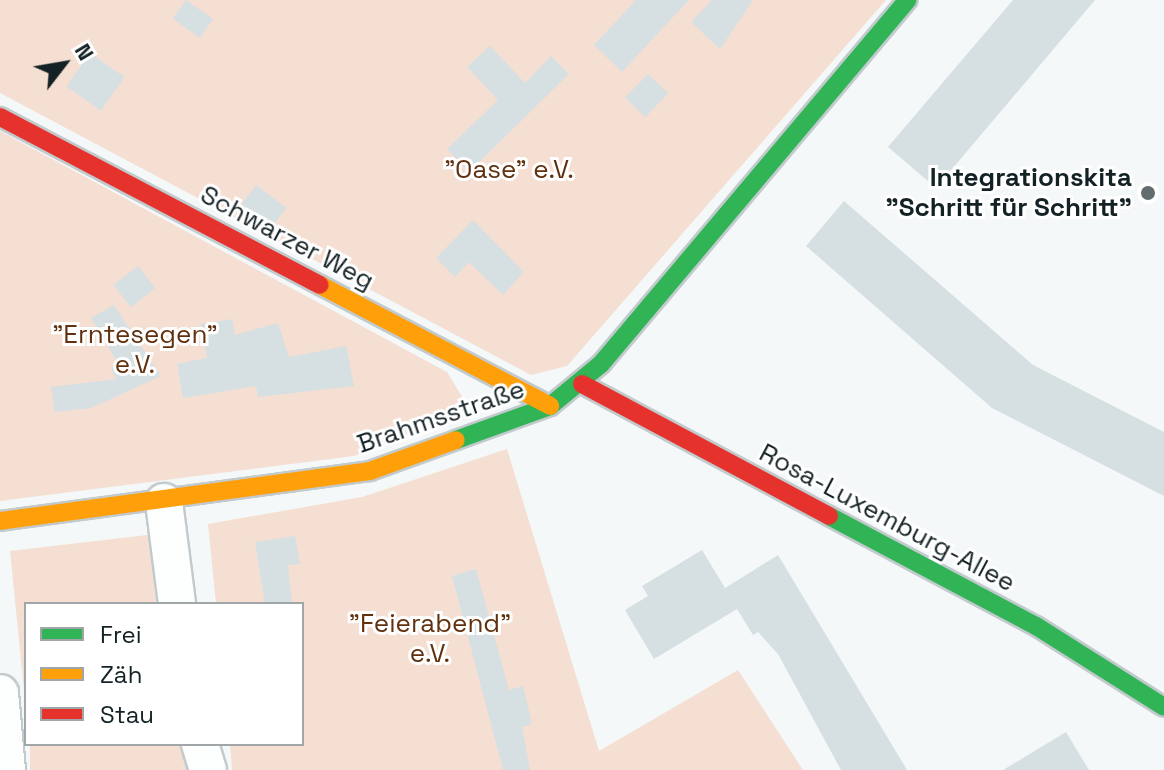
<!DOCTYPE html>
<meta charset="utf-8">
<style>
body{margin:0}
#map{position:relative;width:1164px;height:770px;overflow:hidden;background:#f4f8f9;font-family:"Space Grotesk",sans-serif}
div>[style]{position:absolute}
.green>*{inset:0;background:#f5dfd2;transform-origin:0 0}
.building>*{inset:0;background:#d6dfe2;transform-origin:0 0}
.roads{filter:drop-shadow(2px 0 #c2cacd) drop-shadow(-2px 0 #c2cacd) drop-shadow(0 2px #c2cacd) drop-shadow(0 -2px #c2cacd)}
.street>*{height:36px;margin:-18px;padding:0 18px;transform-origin:18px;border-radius:18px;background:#fdfefe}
.fast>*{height:18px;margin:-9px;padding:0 9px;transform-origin:9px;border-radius:9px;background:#30b455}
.slow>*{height:18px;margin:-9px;padding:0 9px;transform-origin:9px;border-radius:9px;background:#ff9f0a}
.jam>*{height:18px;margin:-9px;padding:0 9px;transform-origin:9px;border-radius:9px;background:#e5322d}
.dots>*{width:22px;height:22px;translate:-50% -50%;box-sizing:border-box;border:4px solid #fff;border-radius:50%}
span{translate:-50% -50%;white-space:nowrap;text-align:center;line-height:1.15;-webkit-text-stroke:6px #fff;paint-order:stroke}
.park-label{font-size:26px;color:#61310f}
.poi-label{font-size:26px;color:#142226;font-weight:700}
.right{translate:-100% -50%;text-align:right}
.street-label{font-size:26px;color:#142226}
.legend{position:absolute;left:24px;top:602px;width:280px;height:144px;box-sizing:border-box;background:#fff;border:2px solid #a1a7a8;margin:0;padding:10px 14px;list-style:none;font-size:24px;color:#142226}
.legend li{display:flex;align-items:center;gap:16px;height:40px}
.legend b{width:40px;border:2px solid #a1a7a8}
.north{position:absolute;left:24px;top:24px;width:80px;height:80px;-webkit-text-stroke:6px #fff;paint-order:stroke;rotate:59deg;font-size:22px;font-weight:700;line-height:32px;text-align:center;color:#142226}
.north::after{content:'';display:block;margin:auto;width:28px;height:36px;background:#142226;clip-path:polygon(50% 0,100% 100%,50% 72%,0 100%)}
</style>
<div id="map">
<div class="green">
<div style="clip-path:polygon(0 0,886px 0,567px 366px,531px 375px,0 93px)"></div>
<div style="clip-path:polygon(0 131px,447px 372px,469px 408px,354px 456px,0 501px)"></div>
<div style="clip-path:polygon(507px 449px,599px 751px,738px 670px,803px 770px,232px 770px,230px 744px,302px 744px,302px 604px,216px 604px,208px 524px,362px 497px)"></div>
<div style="clip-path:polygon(156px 534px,164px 604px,26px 604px,26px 710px,10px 551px)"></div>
<div style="left:30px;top:744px;width:157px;height:26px"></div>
</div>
<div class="building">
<div style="left:186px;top:0;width:33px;height:23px;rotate:35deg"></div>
<div style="clip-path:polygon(636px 0,689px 0,622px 72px,594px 45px)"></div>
<div style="clip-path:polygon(712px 0,753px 0,720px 49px,691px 22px)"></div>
<div style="clip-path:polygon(1013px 0,1095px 0,936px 188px,888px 147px)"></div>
<div style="clip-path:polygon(490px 46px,525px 83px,551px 56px,569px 74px,469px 172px,447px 149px,498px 100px,467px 67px)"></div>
<div style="left:90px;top:53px;width:42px;height:41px;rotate:35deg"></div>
<div style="left:648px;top:74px;width:28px;height:33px;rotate:44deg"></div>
<div style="left:256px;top:185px;width:38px;height:30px;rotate:37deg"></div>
<div style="clip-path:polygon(844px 201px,1033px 365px,1164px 432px,1164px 496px,992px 408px,806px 246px)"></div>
<div style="clip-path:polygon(473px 220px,524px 272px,503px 295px,469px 262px,455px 277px,436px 258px)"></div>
<div style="left:138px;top:266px;width:28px;height:31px;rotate:52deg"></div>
<div style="clip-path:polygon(114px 305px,161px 376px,91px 408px,55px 412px,51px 387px,116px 379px,111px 368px,119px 365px,91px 318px)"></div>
<div style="clip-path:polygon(232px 319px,235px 335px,278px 323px,289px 357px,346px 346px,354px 386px,258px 397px,256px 386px,183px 398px,177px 364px,207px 358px,201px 324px)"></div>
<div style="clip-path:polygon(295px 536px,300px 564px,288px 565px,292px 604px,265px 604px,255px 542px)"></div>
<div style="clip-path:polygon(702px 550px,725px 588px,778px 555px,907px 770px,841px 770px,778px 654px,758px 632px,753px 635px,737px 609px,654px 659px,625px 610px,648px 596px,642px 586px)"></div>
<div style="clip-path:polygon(476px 569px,509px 690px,523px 686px,532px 724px,522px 727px,530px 770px,503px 770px,452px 576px)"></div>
<div style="clip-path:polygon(1066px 732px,1089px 770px,1003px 770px)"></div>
</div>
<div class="roads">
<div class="street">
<div style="left:164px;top:502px;width:103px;rotate:82.7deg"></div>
<div style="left:0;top:693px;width:77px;rotate:84.8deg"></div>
<div style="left:200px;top:744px;width:27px;rotate:73deg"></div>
</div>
<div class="fast">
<div style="left:456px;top:440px;width:100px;rotate:-19.9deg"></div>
<div style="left:550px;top:406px;width:66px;rotate:-39.5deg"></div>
<div style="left:601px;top:364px;width:476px;rotate:-49.9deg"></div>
<div style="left:829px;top:516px;width:234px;rotate:28deg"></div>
<div style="left:1036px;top:626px;width:151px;rotate:32.3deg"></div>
</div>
<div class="slow">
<div style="left:320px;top:285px;width:260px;rotate:27.7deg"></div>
<div style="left:0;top:521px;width:373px;rotate:-7.7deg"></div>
<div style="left:370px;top:471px;width:91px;rotate:-19.8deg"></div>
</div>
<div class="jam">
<div style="left:0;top:117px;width:361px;rotate:27.7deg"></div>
<div style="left:582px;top:384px;width:280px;rotate:28.1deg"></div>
</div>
</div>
<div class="dots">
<div style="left:1148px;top:193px;background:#626d70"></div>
</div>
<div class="park-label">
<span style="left:509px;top:170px">"Oase" e.V.</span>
<span style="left:135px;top:350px">"Erntesegen"<br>e.V.</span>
<span style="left:430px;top:639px">"Feierabend"<br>e.V.</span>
</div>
<div class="poi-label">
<span class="right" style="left:1132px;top:193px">Integrationskita<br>"Schritt für Schritt"</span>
</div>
<div class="street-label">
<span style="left:287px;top:238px;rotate:28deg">Schwarzer Weg</span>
<span style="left:441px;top:417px;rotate:-19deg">Brahmsstraße</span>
<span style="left:887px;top:518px;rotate:28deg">Rosa-Luxemburg-Allee</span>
</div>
<ul class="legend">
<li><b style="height:10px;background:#30b455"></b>Frei</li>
<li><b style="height:10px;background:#ff9f0a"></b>Zäh</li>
<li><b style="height:10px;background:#e5322d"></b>Stau</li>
</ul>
<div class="north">N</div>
</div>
